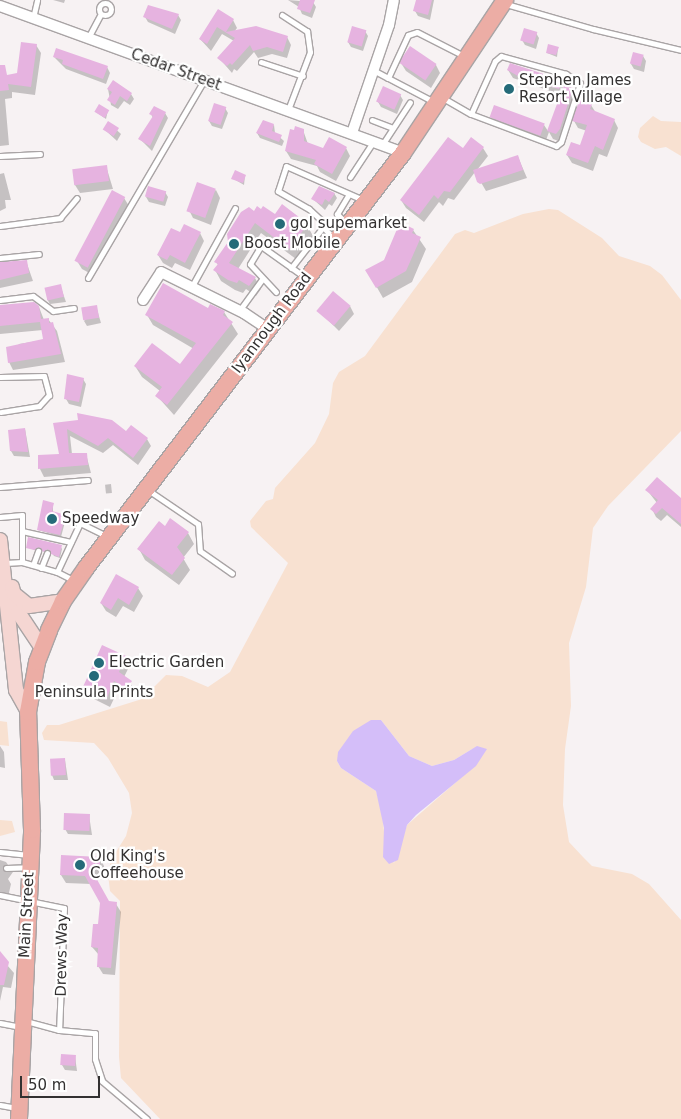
<!DOCTYPE html>
<style>
body{margin:0}
#map{position:relative;width:681px;height:1119px;overflow:hidden;background:#f7f2f3;font-family:"DejaVu Sans",sans-serif}
div>[style]{position:absolute}
.green>*{inset:0;background:#f8e1d1}
.water>*{inset:0;background:#d4bef9}
.shadow>*{inset:0;background:#0003;transform-origin:0 0}
.building>*{inset:0;background:#e6b3e0;transform-origin:0 0}
.roads{filter:drop-shadow(1px 0 #a9a4a5) drop-shadow(-1px 0 #a9a4a5) drop-shadow(0 1px #a9a4a5) drop-shadow(0 -1px #a9a4a5)}
.service>*{height:5px;margin:-2.5px;padding:0 2.5px;transform-origin:2.5px;border-radius:2.5px;background:#fff}
.service>.ring{margin:-2.5px;padding:0;box-sizing:content-box;background:none;border:5px solid #fff;border-radius:50%}
.minor>*{height:10px;margin:-5px;padding:0 5px;transform-origin:5px;border-radius:5px;background:#fff}
.secondary>*{height:14px;margin:-7px;padding:0 7px;transform-origin:7px;border-radius:7px;background:#f5d6d2}
.primary>*{height:16px;margin:-8px;padding:0 8px;transform-origin:8px;border-radius:8px;background:#ecada5}
.dots>*{width:14px;height:14px;translate:-50% -50%;box-sizing:border-box;border:2px solid #fff;border-radius:50%}
span{translate:-50% -50%;white-space:nowrap;text-align:center;line-height:1.15;-webkit-text-stroke:4.5px #fff;paint-order:stroke}
.street-label{font-size:15px;color:#333131}
.poi-label{font-size:15px;color:#333131}
.left{translate:0 -50%;text-align:left}
.scale{position:absolute;left:20px;top:1076px;width:80px;height:22px;box-sizing:border-box;border:2px solid #333131;border-top:0;padding-left:6px;font-size:15px;line-height:18px;white-space:nowrap;color:#333131;-webkit-text-stroke:4px #fff;paint-order:stroke}
</style>
<div id="map">
<div class="green">
<div style="clip-path:polygon(653px 116px,661px 121px,681px 122px,681px 156px,666px 147px,655px 149px,641px 142px,638px 137px,640px 128px)"></div>
<div style="clip-path:polygon(evenodd,549px 209px,558px 210px,602px 238px,619px 256px,650px 266px,662px 275px,681px 300px,681px 431px,608px 506px,593px 528px,586px 587px,569px 643px,571px 706px,565px 749px,563px 805px,569px 842px,583px 857px,592px 866px,632px 874px,649px 884px,681px 920px,681px 1119px,160px 1119px,121px 1078px,119px 1057px,120px 901px,110px 891px,108px 874px,111px 860px,126px 836px,132px 813px,129px 793px,108px 758px,94px 743px,44px 740px,42px 733px,47px 725px,59px 725px,142px 699px,166px 675px,182px 676px,208px 687px,230px 672px,288px 563px,251px 527px,250px 521px,266px 501px,273px 499px,275px 488px,315px 443px,329px 414px,333px 383px,339px 372px,365px 356px,455px 234px,465px 230px,474px 233px,523px 214px,549px 209px,381px 720px,409px 756px,432px 766px,454px 760px,472px 749px,463px 776px,407px 825px,394px 863px,385px 841px,382px 812px,376px 791px,341px 768px,337px 761px,381px 720px)"></div>
<div style="clip-path:polygon(0 721px,7px 722px,9px 746px,0 745px)"></div>
<div style="clip-path:polygon(0 820px,12px 821px,15px 832px,0 836px)"></div>
</div>
<div class="water">
<div style="clip-path:polygon(371px 720px,381px 720px,409px 756px,432px 766px,454px 760px,477px 746px,487px 749px,476px 766px,416px 815px,407px 825px,398px 860px,389px 864px,383px 857px,384px 828px,376px 791px,341px 768px,337px 761px,338px 752px,353px 731px)"></div>
</div>
<div class="shadow">
<div style="clip-path:polygon(53px 0,65px 0,64px 3px)"></div>
<div style="clip-path:polygon(288px 0,313px 2px,316px 7px,312px 18px,302px 14px,299px 7px)"></div>
<div style="clip-path:polygon(418px 0,434px 0,430px 20px,418px 16px,415px 11px)"></div>
<div style="clip-path:polygon(218px 11px,233px 20px,237px 28px,234px 32px,287px 37px,291px 45px,287px 58px,272px 54px,258px 58px,254px 52px,237px 71px,234px 69px,232px 73px,219px 58px,234px 41px,222px 34px,211px 51px,200px 39px)"></div>
<div style="clip-path:polygon(178px 15px,181px 20px,175px 34px,148px 22px,145px 17px)"></div>
<div style="clip-path:polygon(365px 31px,368px 36px,363px 51px,351px 47px,348px 42px)"></div>
<div style="clip-path:polygon(536px 33px,539px 38px,536px 49px,525px 45px,522px 40px)"></div>
<div style="clip-path:polygon(36px 45px,41px 53px,35px 95px,12px 92px,12px 98px,5px 99px,9px 145px,0 146px,0 77px,18px 74px)"></div>
<div style="clip-path:polygon(558px 48px,557px 57px,547px 53px)"></div>
<div style="clip-path:polygon(643px 56px,646px 61px,644px 72px,634px 69px,631px 64px)"></div>
<div style="clip-path:polygon(54px 57px,107px 67px,110px 73px,106px 84px,66px 69px)"></div>
<div style="clip-path:polygon(401px 63px,436px 65px,440px 73px,431px 88px,406px 71px)"></div>
<div style="clip-path:polygon(508px 70px,561px 81px,572px 89px,576px 97px,561px 142px,553px 139px,549px 132px,545px 143px,496px 124px,492px 116px,544px 125px,548px 131px,561px 95px,513px 78px)"></div>
<div style="clip-path:polygon(113px 82px,131px 94px,134px 99px,130px 105px,124px 101px,118px 109px,111px 105px,108px 89px)"></div>
<div style="clip-path:polygon(400px 95px,403px 100px,397px 114px,381px 107px,378px 102px)"></div>
<div style="clip-path:polygon(591px 105px,596px 113px,614px 120px,618px 128px,607px 157px,599px 154px,593px 171px,572px 163px,567px 155px,581px 147px,587px 131px,578px 128px,574px 121px)"></div>
<div style="clip-path:polygon(225px 108px,228px 113px,222px 129px,212px 126px,209px 121px)"></div>
<div style="clip-path:polygon(108px 110px,106px 119px,96px 112px)"></div>
<div style="clip-path:polygon(165px 113px,168px 118px,152px 151px,140px 139px,153px 118px,151px 114px)"></div>
<div style="clip-path:polygon(108px 122px,121px 134px,117px 141px,104px 129px)"></div>
<div style="clip-path:polygon(274px 125px,275px 133px,284px 141px,282px 146px,260px 138px,257px 133px)"></div>
<div style="clip-path:polygon(303px 130px,308px 144px,324px 149px,346px 148px,350px 156px,336px 181px,320px 172px,317px 166px,291px 159px,286px 151px)"></div>
<div style="clip-path:polygon(483px 148px,488px 156px,477px 170px,518px 157px,527px 178px,486px 191px,475px 172px,454px 200px,448px 198px,443px 206px,439px 202px,424px 222px,406px 208px,401px 200px,463px 150px)"></div>
<div style="clip-path:polygon(106px 166px,113px 189px,80px 193px,75px 185px)"></div>
<div style="clip-path:polygon(4px 173px,11px 200px,5px 200px,6px 208px,0 211px,0 174px)"></div>
<div style="clip-path:polygon(245px 176px,244px 185px,232px 178px)"></div>
<div style="clip-path:polygon(216px 190px,220px 198px,211px 225px,193px 218px,189px 210px)"></div>
<div style="clip-path:polygon(165px 192px,168px 197px,165px 206px,149px 202px,146px 197px)"></div>
<div style="clip-path:polygon(334px 193px,337px 198px,332px 206px,329px 204px,325px 210px,313px 199px)"></div>
<div style="clip-path:polygon(124px 198px,129px 206px,93px 275px,82px 269px,77px 261px)"></div>
<div style="clip-path:polygon(254px 212px,307px 225px,313px 236px,296px 259px,261px 233px,238px 269px,255px 278px,261px 289px,256px 296px,246px 289px,243px 293px,235px 290px,221px 281px,215px 270px,218px 265px,216px 262px)"></div>
<div style="clip-path:polygon(413px 230px,426px 249px,412px 282px,383px 298px,367px 270px,385px 261px)"></div>
<div style="clip-path:polygon(200px 233px,204px 241px,190px 270px,175px 263px,172px 268px,163px 263px,158px 255px,181px 234px)"></div>
<div style="clip-path:polygon(26px 261px,33px 281px,0 288px,0 266px)"></div>
<div style="clip-path:polygon(60px 285px,66px 302px,50px 304px,47px 299px)"></div>
<div style="clip-path:polygon(96px 306px,101px 323px,87px 326px,84px 321px)"></div>
<div style="clip-path:polygon(211px 306px,224px 312px,238px 334px,174px 415px,157px 396px,160px 391px,142px 377px,135px 366px,181px 366px,194px 349px,153px 325px,147px 315px,208px 310px)"></div>
<div style="clip-path:polygon(350px 306px,354px 314px,339px 331px,319px 311px)"></div>
<div style="clip-path:polygon(0 307px,39px 307px,44px 320px,48px 319px,57px 331px,65px 362px,13px 370px,9px 362px,19px 344px,44px 340px,43px 330px,0 334px)"></div>
<div style="clip-path:polygon(83px 379px,86px 384px,81px 407px,69px 404px,66px 399px)"></div>
<div style="clip-path:polygon(54px 424px,147px 439px,151px 446px,138px 465px,113px 445px,103px 453px,70px 436px,72px 454px,86px 454px,91px 473px,44px 477px,40px 469px,39px 456px,61px 455px)"></div>
<div style="clip-path:polygon(25px 429px,30px 457px,14px 456px,11px 451px)"></div>
<div style="left:111px;top:484px;width:9px;height:6px;rotate:84deg"></div>
<div style="clip-path:polygon(647px 490px,681px 501px,681px 527px,667px 515px,661px 521px,656px 517px,652px 509px,657px 503px)"></div>
<div style="clip-path:polygon(53px 504px,53px 512px,66px 518px,61px 537px,38px 530px)"></div>
<div style="clip-path:polygon(165px 528px,188px 533px,194px 544px,183px 558px,190px 570px,179px 585px,145px 560px,139px 549px)"></div>
<div style="clip-path:polygon(29px 547px,61px 547px,62px 549px,60px 558px,54px 556px,50px 550px,45px 553px,42px 549px,36px 551px)"></div>
<div style="clip-path:polygon(138px 588px,143px 596px,134px 612px,123px 606px,116px 617px,106px 611px,101px 603px)"></div>
<div style="clip-path:polygon(125px 657px,130px 665px,124px 677px,135px 689px,131px 696px,119px 688px,110px 707px,88px 696px,83px 689px)"></div>
<div style="clip-path:polygon(0 746px,4px 752px,5px 768px,0 767px)"></div>
<div style="clip-path:polygon(65px 760px,68px 780px,54px 780px,52px 775px)"></div>
<div style="clip-path:polygon(89px 815px,92px 835px,68px 834px,65px 829px)"></div>
<div style="clip-path:polygon(100px 858px,104px 866px,104px 875px,93px 875px,108px 902px,116px 904px,121px 912px,115px 975px,103px 974px,98px 966px,99px 955px,92px 947px,100px 925px,102px 903px,91px 884px,66px 883px,61px 875px)"></div>
<div style="clip-path:polygon(0 860px,6px 862px,13px 872px,8px 879px,11px 884px,8px 897px,0 895px)"></div>
<div style="clip-path:polygon(0 957px,14px 973px,11px 988px,3px 987px,0 1001px)"></div>
<div style="clip-path:polygon(75px 1056px,77px 1071px,65px 1070px,62px 1065px)"></div>
</div>
<div class="building">
<div style="clip-path:polygon(300px 0,315px 0,310px 13px,297px 9px)"></div>
<div style="clip-path:polygon(416px 0,432px 0,428px 15px,413px 11px)"></div>
<div style="clip-path:polygon(148px 5px,179px 14px,172px 29px,143px 17px)"></div>
<div style="clip-path:polygon(218px 9px,234px 19px,226px 32px,256px 26px,288px 36px,283px 52px,267px 47px,253px 51px,250px 45px,232px 65px,230px 63px,227px 66px,217px 58px,235px 38px,217px 27px,207px 44px,199px 39px)"></div>
<div style="left:352px;top:26px;width:15px;height:17px;rotate:16deg"></div>
<div style="left:524px;top:28px;width:14px;height:13px;rotate:17deg"></div>
<div style="clip-path:polygon(21px 42px,37px 44px,31px 87px,8px 84px,9px 90px,0 91px,0 65px,5px 65px,7px 75px,17px 73px)"></div>
<div style="clip-path:polygon(548px 44px,559px 47px,556px 55px,546px 53px)"></div>
<div style="left:410px;top:46px;width:32px;height:20px;rotate:34deg"></div>
<div style="clip-path:polygon(56px 48px,108px 66px,103px 79px,62px 64px,63px 60px,53px 57px)"></div>
<div style="left:633px;top:52px;width:11px;height:12px;rotate:15deg"></div>
<div style="clip-path:polygon(510px 63px,562px 80px,559px 89px,518px 76px,507px 70px)"></div>
<div style="clip-path:polygon(113px 80px,132px 93px,127px 101px,120px 96px,115px 105px,107px 100px,112px 92px,107px 89px)"></div>
<div style="clip-path:polygon(564px 85px,573px 88px,560px 129px,556px 134px,547px 131px)"></div>
<div style="left:383px;top:86px;width:20px;height:17px;rotate:24deg"></div>
<div style="clip-path:polygon(579px 100px,592px 104px,590px 109px,615px 119px,603px 150px,595px 146px,588px 163px,566px 155px,571px 142px,580px 145px,587px 125px,572px 121px)"></div>
<div style="left:214px;top:103px;width:13px;height:19px;rotate:18deg"></div>
<div style="left:99px;top:104px;width:12px;height:9px;rotate:31deg"></div>
<div style="left:494px;top:105px;width:54px;height:13px;rotate:20deg"></div>
<div style="clip-path:polygon(154px 106px,166px 112px,150px 146px,138px 139px,153px 116px,149px 114px)"></div>
<div style="clip-path:polygon(263px 120px,274px 124px,272px 131px,282px 135px,279px 142px,256px 133px)"></div>
<div style="left:108px;top:121px;width:13px;height:10px;rotate:32deg"></div>
<div style="clip-path:polygon(295px 126px,304px 129px,304px 141px,323px 148px,329px 137px,347px 147px,332px 174px,314px 164px,316px 160px,285px 151px,290px 129px,294px 130px)"></div>
<div style="clip-path:polygon(448px 137px,463px 148px,471px 137px,484px 147px,450px 192px,444px 191px,438px 199px,434px 195px,419px 215px,400px 200px)"></div>
<div style="clip-path:polygon(518px 155px,523px 170px,480px 184px,477px 182px,473px 170px)"></div>
<div style="left:107px;top:165px;width:16px;height:35px;rotate:83deg"></div>
<div style="clip-path:polygon(235px 170px,246px 175px,243px 183px,231px 179px)"></div>
<div style="left:197px;top:182px;width:20px;height:31px;rotate:20deg"></div>
<div style="left:148px;top:186px;width:19px;height:11px;rotate:16deg"></div>
<div style="clip-path:polygon(319px 186px,335px 193px,329px 202px,325px 199px,322px 205px,311px 199px)"></div>
<div style="left:112px;top:190px;width:15px;height:80px;rotate:28deg"></div>
<div style="clip-path:polygon(282px 204px,308px 224px,289px 249px,255px 223px,229px 263px,256px 277px,249px 286px,239px 280px,237px 283px,228px 280px,213px 270px,218px 264px,214px 262px,228px 242px,227px 234px,241px 212px,249px 207px,254px 211px,257px 206px,261px 209px,263px 206px,275px 214px)"></div>
<div style="clip-path:polygon(400px 222px,414px 229px,412px 233px,421px 237px,406px 271px,376px 288px,365px 270px,384px 260px)"></div>
<div style="clip-path:polygon(184px 224px,201px 232px,185px 263px,170px 255px,167px 260px,157px 255px,171px 228px,180px 232px)"></div>
<div style="clip-path:polygon(27px 260px,29px 273px,0 280px,0 262px)"></div>
<div style="clip-path:polygon(163px 283px,208px 308px,210px 304px,225px 311px,223px 315px,233px 322px,167px 405px,155px 396px,162px 387px,134px 366px,152px 343px,180px 364px,196px 343px,145px 315px)"></div>
<div style="left:61px;top:284px;width:13px;height:17px;rotate:77deg"></div>
<div style="left:333px;top:291px;width:23px;height:26px;rotate:40deg"></div>
<div style="clip-path:polygon(34px 302px,39px 306px,41px 319px,49px 318px,49px 323px,53px 322px,61px 354px,8px 363px,6px 347px,43px 339px,40px 322px,0 326px,0 305px)"></div>
<div style="left:97px;top:305px;width:13px;height:16px;rotate:81deg"></div>
<div style="clip-path:polygon(67px 374px,84px 378px,79px 402px,64px 399px)"></div>
<div style="clip-path:polygon(77px 413px,112px 420px,126px 431px,131px 425px,148px 438px,133px 458px,108px 438px,98px 446px,67px 429px,69px 453px,87px 453px,88px 465px,38px 469px,38px 455px,59px 454px,53px 423px,78px 420px)"></div>
<div style="clip-path:polygon(25px 428px,28px 452px,10px 451px,8px 430px)"></div>
<div style="clip-path:polygon(657px 477px,681px 498px,681px 524px,662px 508px,656px 514px,650px 509px,658px 500px,645px 490px)"></div>
<div style="clip-path:polygon(43px 500px,54px 503px,52px 511px,66px 515px,60px 535px,37px 530px)"></div>
<div style="clip-path:polygon(170px 518px,189px 532px,177px 547px,185px 558px,172px 575px,137px 549px,159px 521px,165px 526px)"></div>
<div style="clip-path:polygon(28px 537px,62px 545px,59px 557px,51px 554px,48px 549px,43px 552px,39px 547px,34px 550px,26px 548px)"></div>
<div style="clip-path:polygon(116px 574px,139px 587px,129px 605px,118px 598px,111px 610px,100px 603px)"></div>
<div style="clip-path:polygon(102px 645px,126px 656px,119px 672px,132px 681px,126px 689px,114px 681px,106px 700px,82px 689px)"></div>
<div style="left:65px;top:758px;width:17px;height:15px;rotate:87deg"></div>
<div style="left:64px;top:813px;width:26px;height:17px;rotate:2deg"></div>
<div style="clip-path:polygon(61px 855px,100px 857px,100px 868px,90px 867px,109px 901px,117px 902px,111px 968px,97px 967px,98px 948px,91px 947px,93px 924px,98px 924px,100px 903px,85px 876px,60px 875px)"></div>
<div style="clip-path:polygon(0 951px,9px 962px,4px 985px,0 985px)"></div>
<div style="left:61px;top:1054px;width:15px;height:11px;rotate:4deg"></div>
</div>
<div class="roads">
<div class="service">
<div class="ring" style="left:99px;top:3px;width:7px;height:7px"></div>
<div style="left:506px;top:4px;width:91px;rotate:16deg"></div>
<div style="left:593px;top:29px;width:90px;rotate:13.4deg"></div>
<div style="left:282px;top:15px;width:30px;rotate:33deg"></div>
<div style="left:307px;top:31px;width:21px;rotate:82deg"></div>
<div style="left:310px;top:52px;width:62px;rotate:110.8deg"></div>
<div style="left:33px;top:18px;width:18px;rotate:-77deg"></div>
<div style="left:88px;top:38px;width:27px;rotate:-62deg"></div>
<div style="left:261px;top:62px;width:44px;rotate:18.4deg"></div>
<div style="left:373px;top:70px;width:17px;rotate:28deg"></div>
<div style="left:443px;top:98px;width:32px;rotate:30deg"></div>
<div style="left:471px;top:114px;width:91px;rotate:20.6deg"></div>
<div style="left:556px;top:146px;width:6px;rotate:-39deg"></div>
<div style="left:561px;top:142px;width:62px;rotate:-72.1deg"></div>
<div style="left:580px;top:83px;width:17px;rotate:-147deg"></div>
<div style="left:566px;top:74px;width:67px;rotate:-164.5deg"></div>
<div style="left:501px;top:56px;width:8px;rotate:140deg"></div>
<div style="left:495px;top:61px;width:58px;rotate:114.4deg"></div>
<div style="left:434px;top:102px;width:52px;rotate:-152.4deg"></div>
<div style="left:388px;top:78px;width:47px;rotate:-65.1deg"></div>
<div style="left:408px;top:35px;width:9px;rotate:-18deg"></div>
<div style="left:417px;top:32px;width:53px;rotate:27.1deg"></div>
<div style="left:372px;top:120px;width:22px;rotate:21deg"></div>
<div style="left:382px;top:145px;width:51px;rotate:-56.9deg"></div>
<div style="left:0;top:156px;width:40px;rotate:-2.9deg"></div>
<div style="left:350px;top:177px;width:42px;rotate:-56.7deg"></div>
<div style="left:346px;top:223px;width:13px;rotate:-135deg"></div>
<div style="left:337px;top:214px;width:23px;rotate:-59deg"></div>
<div style="left:0;top:226px;width:61px;rotate:-7.6deg"></div>
<div style="left:60px;top:218px;width:26px;rotate:-50deg"></div>
<div style="left:323px;top:227px;width:6px;rotate:-99deg"></div>
<div style="left:322px;top:221px;width:18px;rotate:-137deg"></div>
<div style="left:309px;top:209px;width:36px;rotate:-150deg"></div>
<div style="left:278px;top:191px;width:26px;rotate:-72deg"></div>
<div style="left:286px;top:166px;width:84px;rotate:23.8deg"></div>
<div style="left:0;top:258px;width:39px;rotate:-6deg"></div>
<div style="left:291px;top:268px;width:52px;rotate:-52deg"></div>
<div style="left:323px;top:227px;width:16px;rotate:47deg"></div>
<div style="left:88px;top:278px;width:229px;rotate:-59.6deg"></div>
<div style="left:192px;top:286px;width:89px;rotate:-61.1deg"></div>
<div style="left:276px;top:292px;width:38px;rotate:-133deg"></div>
<div style="left:250px;top:264px;width:21px;rotate:-59deg"></div>
<div style="left:261px;top:246px;width:55px;rotate:35.4deg"></div>
<div style="left:0;top:300px;width:33px;rotate:-7deg"></div>
<div style="left:33px;top:296px;width:25px;rotate:37deg"></div>
<div style="left:53px;top:311px;width:21px;rotate:-8deg"></div>
<div style="left:239px;top:311px;width:39px;rotate:-54deg"></div>
<div style="left:0;top:377px;width:44px;rotate:-1.3deg"></div>
<div style="left:44px;top:376px;width:20px;rotate:75deg"></div>
<div style="left:49px;top:395px;width:15px;rotate:132deg"></div>
<div style="left:39px;top:406px;width:39px;rotate:171deg"></div>
<div style="left:0;top:487px;width:88px;rotate:-4.5deg"></div>
<div style="left:148px;top:490px;width:60px;rotate:34.2deg"></div>
<div style="left:198px;top:524px;width:27px;rotate:86deg"></div>
<div style="left:200px;top:551px;width:39px;rotate:35deg"></div>
<div style="left:0;top:517px;width:22px;rotate:-5deg"></div>
<div style="left:22px;top:515px;width:47px;rotate:90deg"></div>
<div style="left:22px;top:562px;width:36px;rotate:16deg"></div>
<div style="left:22px;top:531px;width:50px;rotate:12.7deg"></div>
<div style="left:5px;top:563px;width:17px;rotate:-3deg"></div>
<div style="left:33px;top:565px;width:15px;rotate:-70deg"></div>
<div style="left:41px;top:568px;width:16px;rotate:-68deg"></div>
<div style="left:75px;top:581px;width:20px;rotate:-153deg"></div>
<div style="left:57px;top:572px;width:54px;rotate:-64.9deg"></div>
<div style="left:80px;top:523px;width:30px;rotate:26deg"></div>
<div style="left:0;top:852px;width:29px;rotate:6deg"></div>
<div style="left:6px;top:868px;width:23px;rotate:-2deg"></div>
<div style="left:0;top:895px;width:65px;rotate:11.5deg"></div>
<div style="left:64px;top:908px;width:122px;rotate:92.3deg"></div>
<div style="left:59px;top:1030px;width:34px;rotate:-165deg"></div>
<div style="left:0;top:1023px;width:20px;rotate:11deg"></div>
<div style="left:59px;top:1030px;width:36px;rotate:5deg"></div>
<div style="left:95px;top:1033px;width:26px;rotate:90deg"></div>
<div style="left:95px;top:1059px;width:23px;rotate:72deg"></div>
<div style="left:102px;top:1081px;width:59px;rotate:40.2deg"></div>
<div style="left:0;top:1105px;width:17px;rotate:10deg"></div>
</div>
<div class="minor">
<div style="left:0;top:6px;width:429px;rotate:20deg"></div>
<div style="left:352px;top:133px;width:114px;rotate:-71.1deg"></div>
<div style="left:389px;top:25px;width:25px;rotate:-79deg"></div>
<div style="left:143px;top:300px;width:33px;rotate:-57deg"></div>
<div style="left:161px;top:272px;width:93px;rotate:26.3deg"></div>
<div style="left:244px;top:313px;width:29px;rotate:34deg"></div>
</div>
<div class="secondary">
<div style="left:0;top:540px;width:151px;rotate:83.9deg"></div>
<div style="left:16px;top:690px;width:25px;rotate:61deg"></div>
<div style="left:12px;top:587px;width:26px;rotate:77deg"></div>
<div style="left:18px;top:612px;width:43px;rotate:56.3deg"></div>
<div style="left:14px;top:594px;width:19px;rotate:39deg"></div>
<div style="left:29px;top:606px;width:34px;rotate:-8deg"></div>
</div>
<div class="primary">
<div style="left:19px;top:1119px;width:289px;rotate:-87.4deg"></div>
<div style="left:32px;top:830px;width:118px;rotate:-91.9deg"></div>
<div style="left:28px;top:712px;width:51px;rotate:-79.8deg"></div>
<div style="left:37px;top:662px;width:34px;rotate:-69deg"></div>
<div style="left:49px;top:630px;width:32px;rotate:-64deg"></div>
<div style="left:63px;top:601px;width:40px;rotate:-55.1deg"></div>
<div style="left:86px;top:568px;width:522px;rotate:-52.63deg"></div>
<div style="left:403px;top:153px;width:184px;rotate:-56.3deg"></div>
</div>
</div>
<div class="dots">
<div style="left:509px;top:89px;background:#256b79"></div>
<div style="left:280px;top:224px;background:#256b79"></div>
<div style="left:234px;top:244px;background:#256b79"></div>
<div style="left:52px;top:519px;background:#256b79"></div>
<div style="left:99px;top:663px;background:#256b79"></div>
<div style="left:94px;top:676px;background:#256b79"></div>
<div style="left:80px;top:865px;background:#256b79"></div>
</div>
<div class="street-label">
<span style="left:176px;top:70px;rotate:20deg">Cedar Street</span>
<span style="left:272px;top:323px;rotate:-53deg">Iyannough Road</span>
<span style="left:27px;top:915px;rotate:-87deg">Main Street</span>
<span style="left:62px;top:955px;rotate:-89deg">Drews Way</span>
</div>
<div class="poi-label">
<span class="left" style="left:519px;top:89px">Stephen James<br>Resort Village</span>
<span class="left" style="left:290px;top:224px">gol supemarket</span>
<span class="left" style="left:244px;top:244px">Boost Mobile</span>
<span class="left" style="left:62px;top:519px">Speedway</span>
<span class="left" style="left:109px;top:663px">Electric Garden</span>
<span style="left:94px;top:693px">Peninsula Prints</span>
<span class="left" style="left:90px;top:865px">Old King's<br>Coffeehouse</span>
</div>
<div class="scale">50 m</div>
</div>
